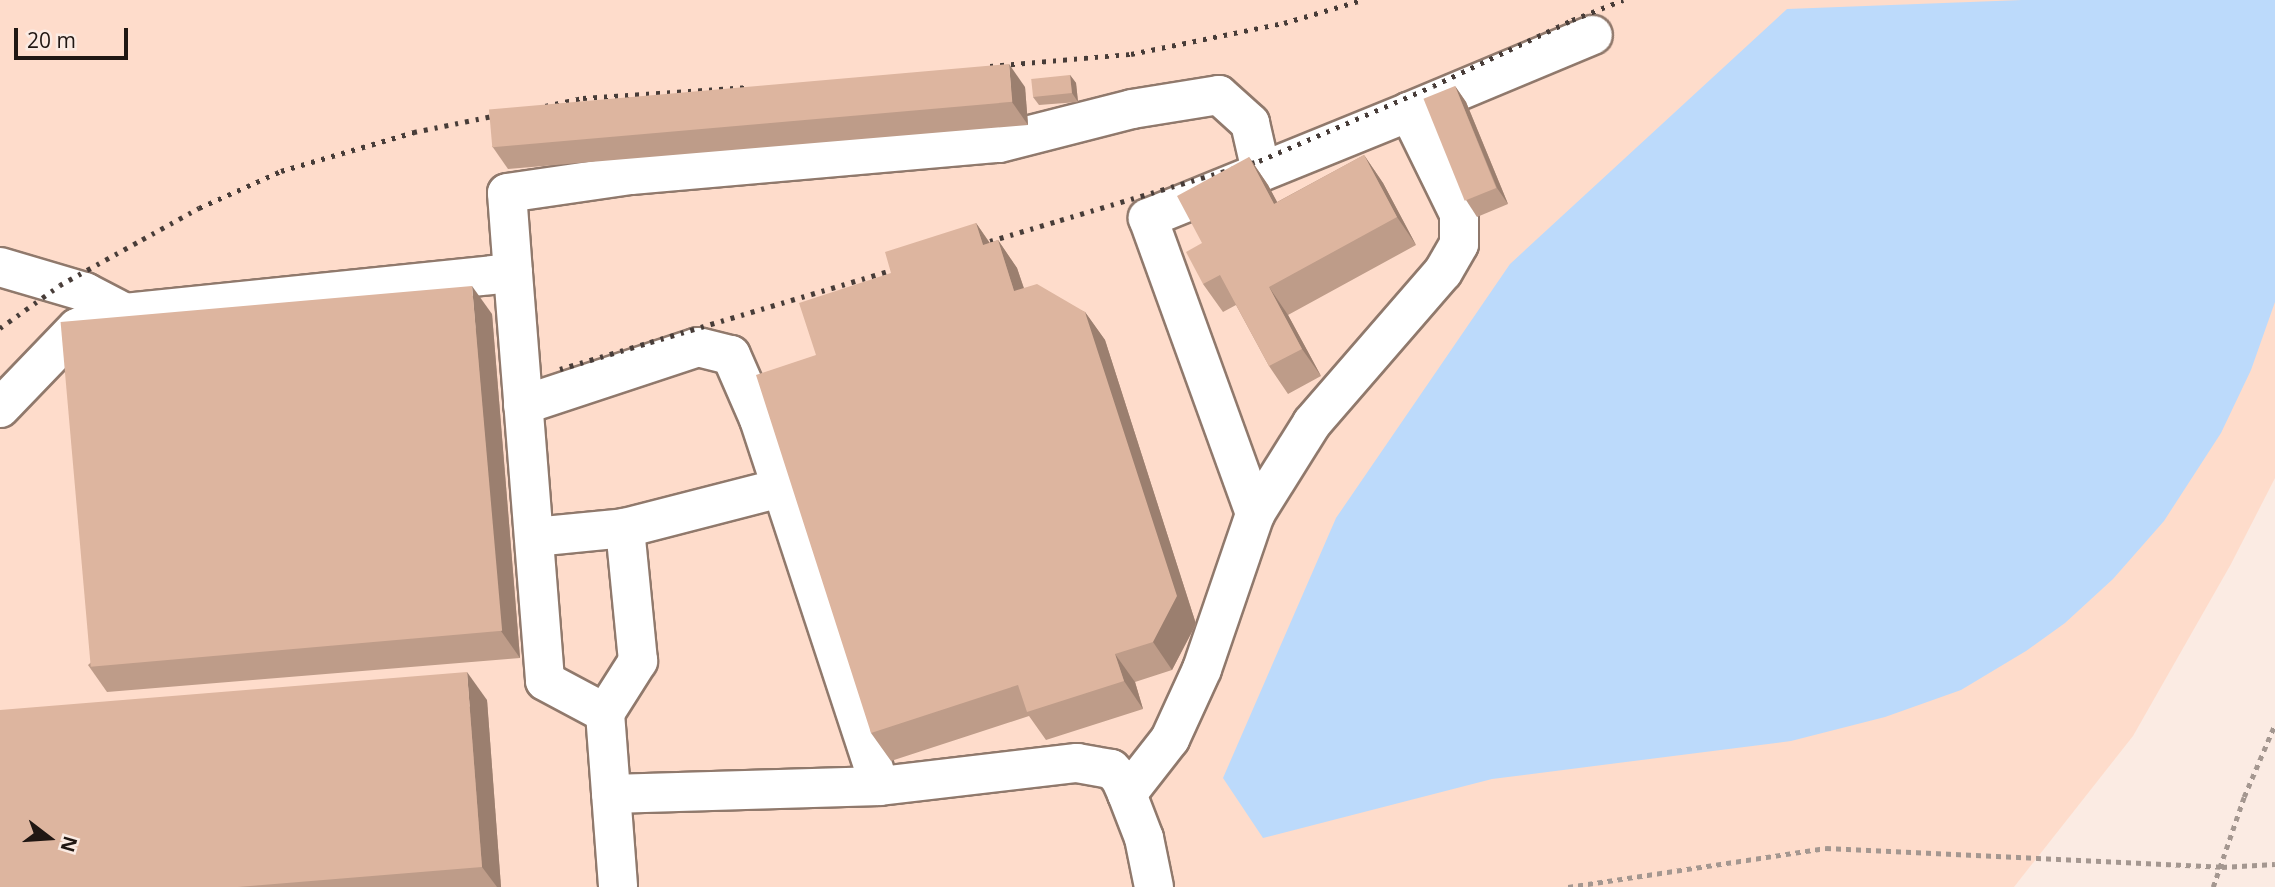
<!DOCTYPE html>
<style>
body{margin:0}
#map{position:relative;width:2275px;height:887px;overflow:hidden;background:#fbebe3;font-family:"Open Sans",sans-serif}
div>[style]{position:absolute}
.built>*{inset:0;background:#fedccb}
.water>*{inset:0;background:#bcdafb}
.path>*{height:4.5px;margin-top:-2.25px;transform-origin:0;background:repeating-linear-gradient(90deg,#a49790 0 5px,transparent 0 10px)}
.roads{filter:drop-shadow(2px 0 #90796c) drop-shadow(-2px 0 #90796c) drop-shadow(0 2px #90796c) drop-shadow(0 -2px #90796c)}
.minor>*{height:38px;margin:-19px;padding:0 19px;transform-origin:19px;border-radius:19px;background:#fff}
.rail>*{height:5px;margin-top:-2.5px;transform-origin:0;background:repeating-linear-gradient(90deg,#473c38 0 3.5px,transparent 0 10.5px)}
.wall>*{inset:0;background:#be9c89}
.shaded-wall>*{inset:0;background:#9b7f6f}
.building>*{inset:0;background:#ddb59f;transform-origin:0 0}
span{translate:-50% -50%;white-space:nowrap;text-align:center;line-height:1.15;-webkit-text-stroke:5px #fbebe3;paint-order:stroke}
.north{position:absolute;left:14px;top:803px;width:70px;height:70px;-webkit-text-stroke:5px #fbebe3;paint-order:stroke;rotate:107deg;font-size:19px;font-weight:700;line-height:28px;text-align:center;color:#201713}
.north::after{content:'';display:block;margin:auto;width:24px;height:32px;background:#201713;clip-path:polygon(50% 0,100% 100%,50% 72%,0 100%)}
.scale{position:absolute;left:14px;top:28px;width:114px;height:32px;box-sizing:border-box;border:4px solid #201713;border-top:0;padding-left:9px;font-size:21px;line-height:24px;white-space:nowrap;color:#201713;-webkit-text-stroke:5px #fbebe3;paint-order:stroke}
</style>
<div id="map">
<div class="built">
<div style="clip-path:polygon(0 0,2275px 0,2275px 478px,2231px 564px,2133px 736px,2014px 887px,0 887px)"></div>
</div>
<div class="water">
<div style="clip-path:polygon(2022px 0,2275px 0,2275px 302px,2251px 370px,2221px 433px,2164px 521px,2113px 579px,2065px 623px,2026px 651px,1961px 690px,1885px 717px,1791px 741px,1492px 779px,1263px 838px,1223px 778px,1336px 518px,1510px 264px,1787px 9px)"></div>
</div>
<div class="path">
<div style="left:1568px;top:887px;width:261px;rotate:-8.6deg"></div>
<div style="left:1826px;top:848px;width:396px;rotate:2.7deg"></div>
<div style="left:2222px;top:867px;width:53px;rotate:-3.2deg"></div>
<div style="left:2213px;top:887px;width:95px;rotate:-71deg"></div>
<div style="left:2244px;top:797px;width:79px;rotate:-67deg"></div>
</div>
<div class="roads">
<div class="minor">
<div style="left:1411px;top:111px;width:197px;rotate:-22.7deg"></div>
<div style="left:0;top:267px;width:89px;rotate:16.4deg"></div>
<div style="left:85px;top:292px;width:45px;rotate:27.7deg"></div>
<div style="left:125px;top:313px;width:390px;rotate:-5.9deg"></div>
<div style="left:513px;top:273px;width:409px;rotate:85.5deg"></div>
<div style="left:545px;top:681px;width:68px;rotate:28.1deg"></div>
<div style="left:605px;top:713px;width:174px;rotate:85.7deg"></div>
<div style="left:513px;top:273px;width:80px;rotate:-94.3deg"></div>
<div style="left:507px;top:193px;width:125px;rotate:-8.3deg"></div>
<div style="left:631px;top:175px;width:369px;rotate:-5deg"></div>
<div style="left:999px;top:143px;width:137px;rotate:-14.3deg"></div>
<div style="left:1132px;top:109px;width:88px;rotate:-9.1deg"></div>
<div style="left:1219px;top:95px;width:42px;rotate:42.1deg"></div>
<div style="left:1250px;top:123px;width:49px;rotate:77.1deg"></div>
<div style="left:523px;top:405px;width:184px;rotate:-18.3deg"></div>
<div style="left:698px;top:347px;width:34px;rotate:14deg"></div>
<div style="left:731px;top:355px;width:70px;rotate:66.4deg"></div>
<div style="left:759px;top:419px;width:386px;rotate:71.8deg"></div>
<div style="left:0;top:408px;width:111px;rotate:-46.1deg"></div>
<div style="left:77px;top:328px;width:30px;rotate:-26deg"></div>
<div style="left:534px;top:537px;width:91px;rotate:-5.6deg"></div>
<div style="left:625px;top:528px;width:161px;rotate:-14.4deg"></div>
<div style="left:605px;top:713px;width:62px;rotate:-57.6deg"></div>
<div style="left:638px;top:661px;width:134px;rotate:-95.6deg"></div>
<div style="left:611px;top:794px;width:269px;rotate:-1.7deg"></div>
<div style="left:880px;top:786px;width:198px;rotate:-6.7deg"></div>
<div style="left:1077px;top:763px;width:35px;rotate:10deg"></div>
<div style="left:1111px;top:769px;width:13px;rotate:45deg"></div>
<div style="left:1120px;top:778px;width:17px;rotate:66deg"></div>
<div style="left:1154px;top:887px;width:50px;rotate:-101.5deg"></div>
<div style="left:1144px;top:838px;width:47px;rotate:-111.1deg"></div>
<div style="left:1127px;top:794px;width:70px;rotate:-52deg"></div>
<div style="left:1170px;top:739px;width:77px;rotate:-65.4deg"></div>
<div style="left:1202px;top:669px;width:164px;rotate:-71.1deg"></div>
<div style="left:1255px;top:514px;width:107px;rotate:-57.9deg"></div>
<div style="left:1312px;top:423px;width:200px;rotate:-49.1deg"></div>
<div style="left:1443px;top:272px;width:32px;rotate:-60deg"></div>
<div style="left:1459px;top:244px;width:30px;rotate:-90deg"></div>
<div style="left:1459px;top:214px;width:114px;rotate:-116.1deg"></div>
<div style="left:1409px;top:112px;width:282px;rotate:157.9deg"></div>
<div style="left:1148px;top:218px;width:315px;rotate:70.1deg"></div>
</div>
</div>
<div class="rail">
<div style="left:990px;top:66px;width:142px;rotate:-4.9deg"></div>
<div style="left:1131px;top:54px;width:156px;rotate:-11.5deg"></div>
<div style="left:1284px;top:23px;width:81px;rotate:-16.4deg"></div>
<div style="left:545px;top:106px;width:39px;rotate:-12deg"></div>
<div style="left:583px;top:98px;width:167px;rotate:-3.8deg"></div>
<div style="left:970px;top:247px;width:302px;rotate:-16.6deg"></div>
<div style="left:1259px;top:161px;width:189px;rotate:-23.3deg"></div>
<div style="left:1433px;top:86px;width:154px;rotate:-25.4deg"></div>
<div style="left:1572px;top:20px;width:55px;rotate:-21.4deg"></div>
<div style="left:0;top:328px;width:74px;rotate:-35.6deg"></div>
<div style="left:60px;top:285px;width:159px;rotate:-29deg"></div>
<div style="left:199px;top:208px;width:90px;rotate:-24.3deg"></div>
<div style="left:281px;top:171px;width:139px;rotate:-16.3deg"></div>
<div style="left:414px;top:132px;width:95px;rotate:-11.5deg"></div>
<div style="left:560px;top:369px;width:364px;rotate:-16.6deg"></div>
</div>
<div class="wall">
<div style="clip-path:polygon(1070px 75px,1076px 83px,1078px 102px,1039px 105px,1033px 97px)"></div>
<div style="clip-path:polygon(1455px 86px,1466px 102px,1508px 204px,1477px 217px,1466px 200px)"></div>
<div style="clip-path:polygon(1025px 87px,1028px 125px,508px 169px,492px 146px)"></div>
<div style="clip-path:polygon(1364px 155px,1383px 183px,1416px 245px,1288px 315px,1321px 376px,1288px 394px,1269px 366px,1236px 305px,1223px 312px,1203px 284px,1202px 243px,1249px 157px,1268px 185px,1277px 202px)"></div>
<div style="clip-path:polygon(976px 223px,990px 243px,998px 240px,1017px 268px,1024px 288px,1085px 312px,1105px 340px,1196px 624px,1172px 670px,1135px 682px,1143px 709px,1046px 740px,1029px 716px,891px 761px,871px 733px,816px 355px)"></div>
<div style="clip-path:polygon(492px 314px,520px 658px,107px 692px,88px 665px)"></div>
<div style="clip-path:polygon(487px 700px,501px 887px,0 887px)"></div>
</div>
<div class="shaded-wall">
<div style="clip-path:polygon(1009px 64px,1025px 87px,1028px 125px,1012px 102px)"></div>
<div style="clip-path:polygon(1070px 75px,1076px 83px,1078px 102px,1072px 93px)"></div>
<div style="clip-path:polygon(1455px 86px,1466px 102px,1508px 204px,1497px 188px)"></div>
<div style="clip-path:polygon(1364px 155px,1383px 183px,1416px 245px,1397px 217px)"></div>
<div style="clip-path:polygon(1249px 157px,1268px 185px,1293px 232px,1274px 204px)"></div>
<div style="clip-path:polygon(976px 223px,995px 251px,983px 245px)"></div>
<div style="clip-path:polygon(998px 240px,1017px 268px,1034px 319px,1014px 291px)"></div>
<div style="clip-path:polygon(472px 286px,492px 314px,520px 658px,501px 631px)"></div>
<div style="clip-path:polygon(1269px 287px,1288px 315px,1321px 376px,1302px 349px)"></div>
<div style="clip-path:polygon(1085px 312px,1105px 340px,1196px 624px,1172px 670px,1153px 642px)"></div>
<div style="clip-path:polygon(1115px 654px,1135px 682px,1143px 709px,1124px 681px)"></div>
<div style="clip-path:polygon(467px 672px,487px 700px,501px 887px,497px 887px,482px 867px)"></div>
</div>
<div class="building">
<div style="left:1009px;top:64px;width:38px;height:522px;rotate:85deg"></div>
<div style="left:1070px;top:75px;width:18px;height:39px;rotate:84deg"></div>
<div style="left:1455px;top:86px;width:110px;height:34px;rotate:68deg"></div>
<div style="clip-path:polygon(1364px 155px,1397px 217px,1269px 287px,1302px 349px,1269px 366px,1220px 275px,1203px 284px,1186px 252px,1202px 243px,1177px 196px,1249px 157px,1274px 204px)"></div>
<div style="clip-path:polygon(976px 223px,983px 245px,998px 240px,1014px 291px,1037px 284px,1085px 312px,1177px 596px,1153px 642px,1115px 654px,1124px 681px,1027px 712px,1018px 685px,871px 733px,756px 375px,816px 355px,799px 303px,891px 273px,885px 252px)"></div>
<div style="left:472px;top:286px;width:346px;height:413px;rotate:85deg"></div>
<div style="clip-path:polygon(467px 672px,482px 867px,238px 887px,0 887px,0 710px)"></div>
</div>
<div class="north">N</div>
<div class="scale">20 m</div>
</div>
